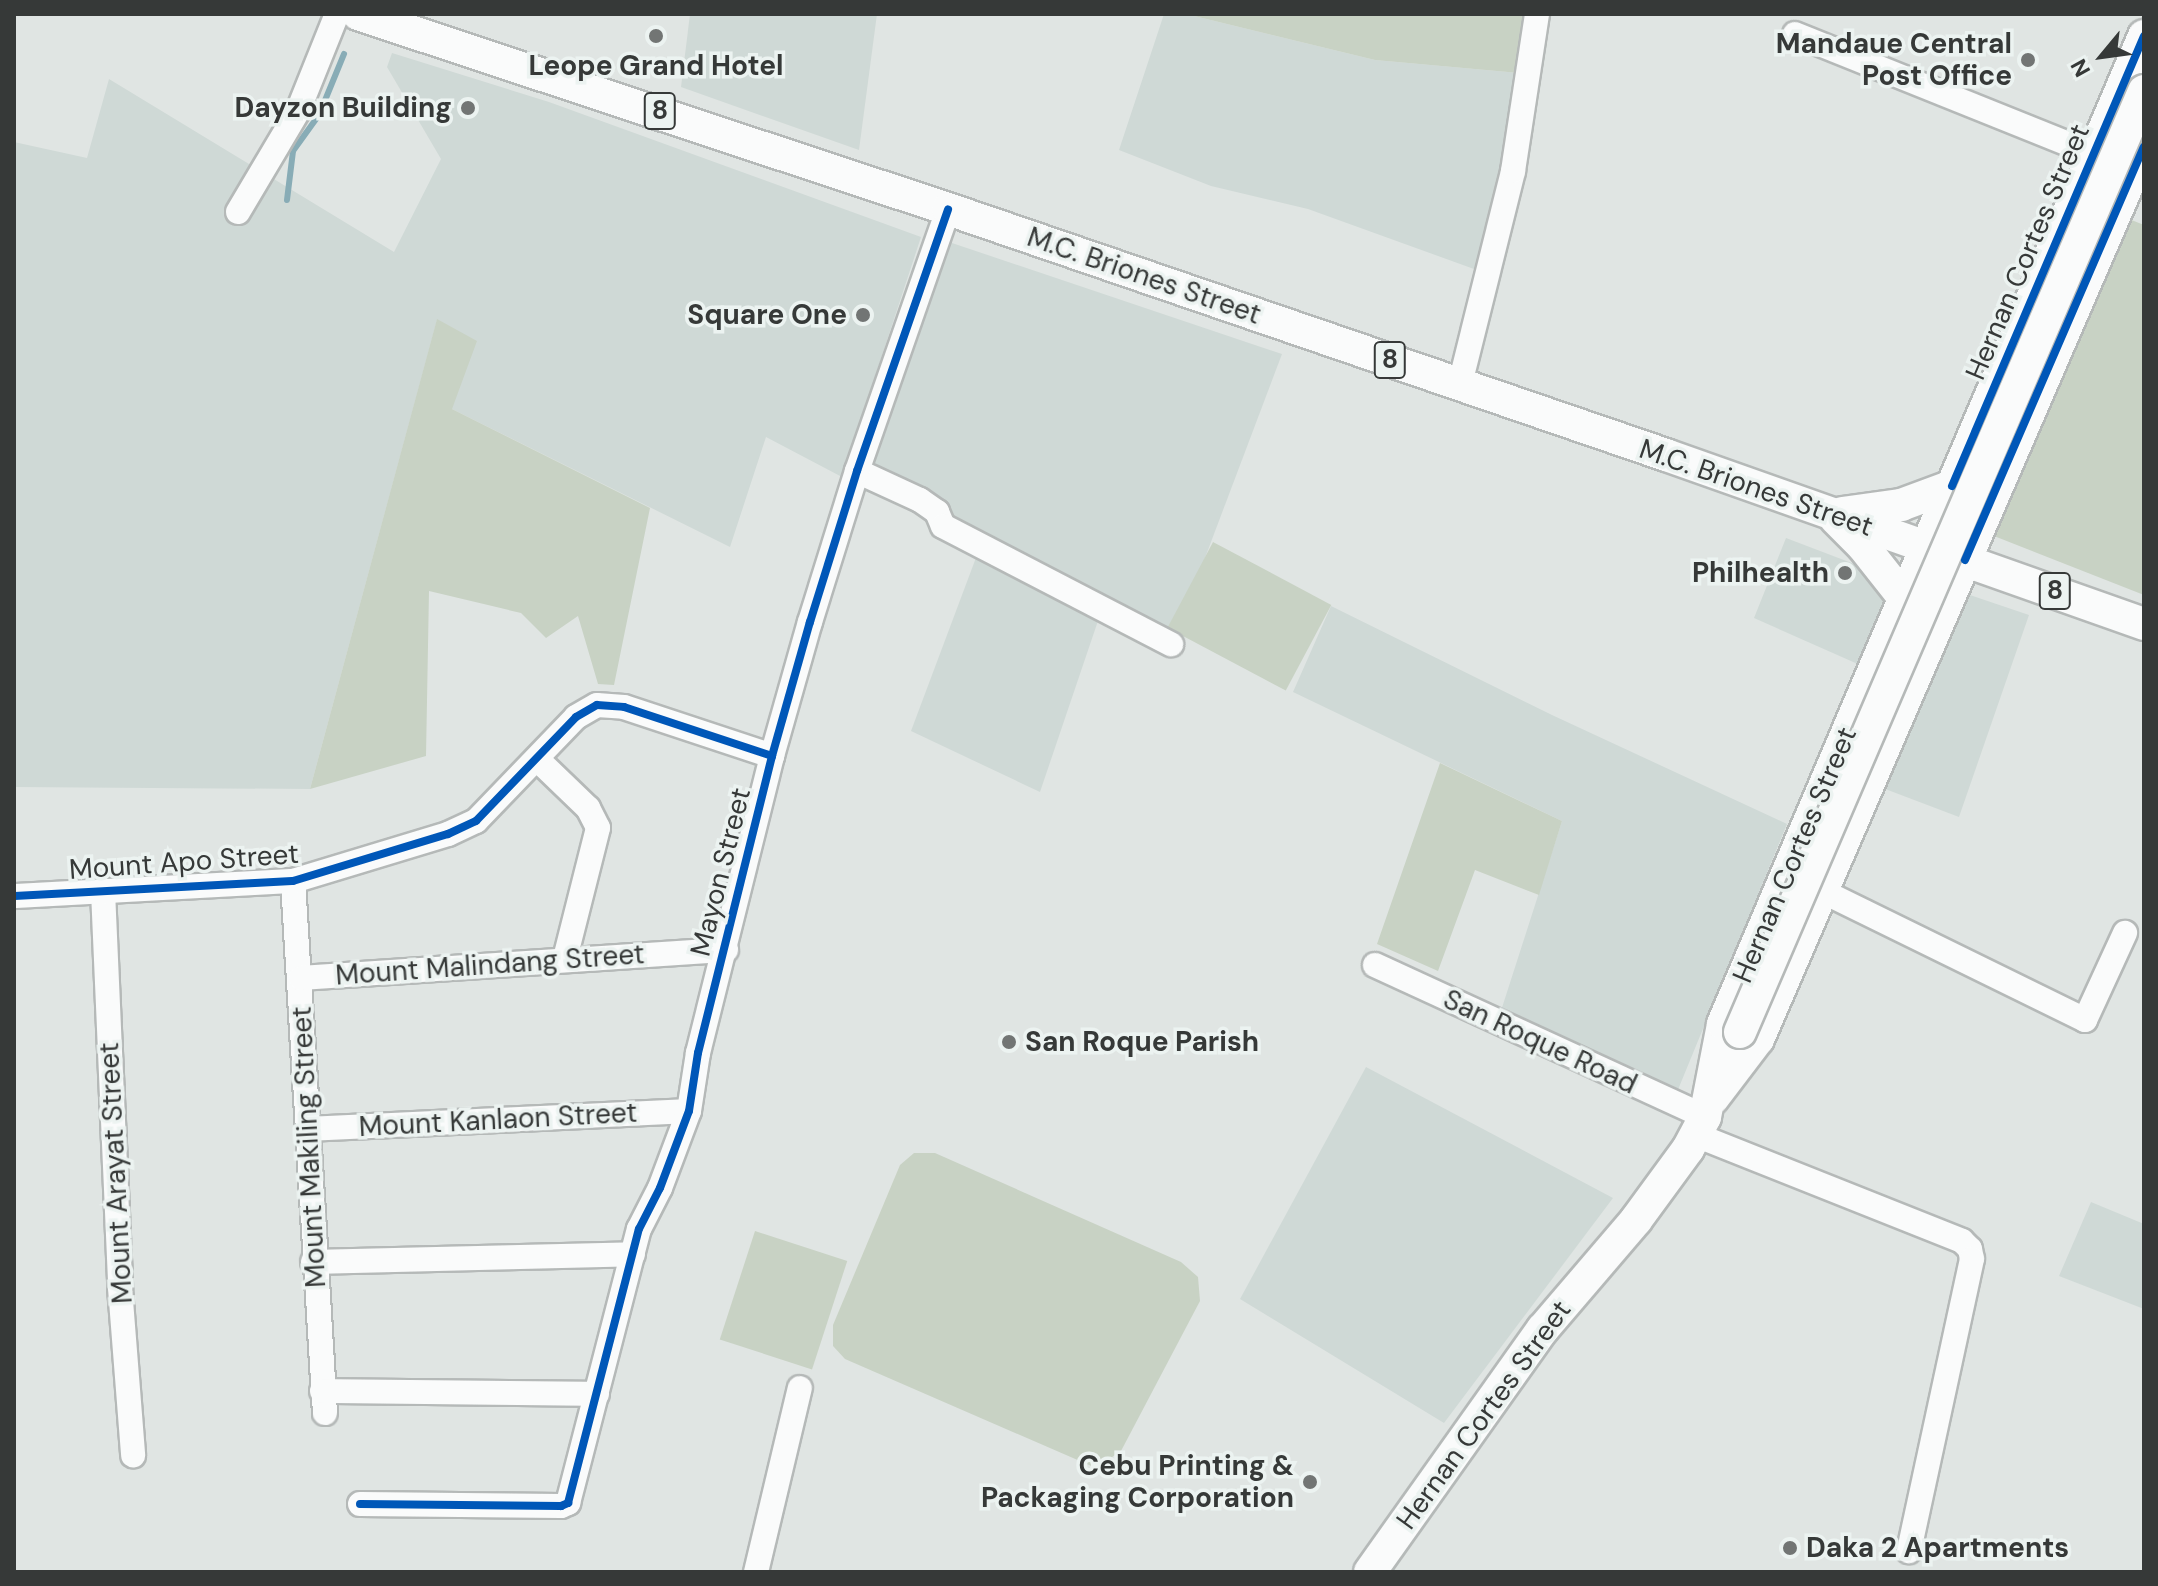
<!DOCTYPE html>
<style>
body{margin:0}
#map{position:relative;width:2158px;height:1586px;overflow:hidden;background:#e0e5e3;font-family:"DM Sans",sans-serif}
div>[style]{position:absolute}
.built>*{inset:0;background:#cfd9d6}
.green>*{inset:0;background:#c8d2c4;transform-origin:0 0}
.stream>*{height:6px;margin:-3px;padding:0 3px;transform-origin:3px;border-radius:3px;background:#88acb6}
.roads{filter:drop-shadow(2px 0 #b5b9b8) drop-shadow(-2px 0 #b5b9b8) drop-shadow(0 2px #b5b9b8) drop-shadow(0 -2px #b5b9b8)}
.minor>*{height:24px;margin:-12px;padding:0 12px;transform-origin:12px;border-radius:12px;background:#fafbfb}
.major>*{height:32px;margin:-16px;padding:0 16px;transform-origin:16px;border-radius:16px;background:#fafbfb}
.bridges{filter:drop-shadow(2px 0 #b5b9b8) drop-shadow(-2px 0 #b5b9b8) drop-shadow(0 2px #b5b9b8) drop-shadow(0 -2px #b5b9b8)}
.major-bridge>*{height:32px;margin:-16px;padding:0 16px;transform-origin:16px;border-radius:16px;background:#fafbfb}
.cycleway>*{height:8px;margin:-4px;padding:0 4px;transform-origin:4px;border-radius:4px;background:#0057b8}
.dots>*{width:22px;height:22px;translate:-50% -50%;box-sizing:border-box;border:4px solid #ecf3f1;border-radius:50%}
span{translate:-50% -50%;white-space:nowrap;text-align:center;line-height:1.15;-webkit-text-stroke:7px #ecf3f1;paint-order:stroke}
.shield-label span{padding:2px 6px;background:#ecf3f1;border:2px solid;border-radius:6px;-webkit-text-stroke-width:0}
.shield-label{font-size:26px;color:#363938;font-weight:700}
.poi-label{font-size:28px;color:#363938;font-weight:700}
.right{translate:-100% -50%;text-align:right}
.left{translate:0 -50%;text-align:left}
.street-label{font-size:28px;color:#363938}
.frame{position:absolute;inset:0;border:16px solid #363938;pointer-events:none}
.north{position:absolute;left:2062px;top:16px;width:80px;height:80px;-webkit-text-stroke:6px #ecf3f1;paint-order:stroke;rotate:241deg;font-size:22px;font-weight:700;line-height:32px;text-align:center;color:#363938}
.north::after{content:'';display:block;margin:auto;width:28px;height:36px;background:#363938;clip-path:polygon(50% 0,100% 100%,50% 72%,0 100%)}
</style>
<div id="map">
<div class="built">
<div style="clip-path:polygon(690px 14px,877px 14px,859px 150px,681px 87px)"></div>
<div style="clip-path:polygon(1164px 14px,1186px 14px,1375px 60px,1519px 73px,1504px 166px,1474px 269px,1308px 209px,1211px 186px,1119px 150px)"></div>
<div style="clip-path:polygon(392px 53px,549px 102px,921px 237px,842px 477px,766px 437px,730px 547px,452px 409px,437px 320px,310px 789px,14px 787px,14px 142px,87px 158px,109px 79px,394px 252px,441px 159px,387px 67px)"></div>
<div style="clip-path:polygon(949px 242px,1282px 354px,1177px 632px,866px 483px)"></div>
<div style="clip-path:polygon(1786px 538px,1870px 570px,1887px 597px,1860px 665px,1754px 618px)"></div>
<div style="clip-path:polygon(977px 555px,1101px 612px,1040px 792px,911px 731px)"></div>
<div style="clip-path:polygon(1961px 592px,2029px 615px,1959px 817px,1880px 787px)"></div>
<div style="clip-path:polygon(1331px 606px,1552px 715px,1787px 824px,1675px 1097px,1499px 1017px,1562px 821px,1293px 692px)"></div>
<div style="clip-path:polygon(1366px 1067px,1613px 1198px,1444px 1423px,1240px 1299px)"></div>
<div style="clip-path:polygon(2091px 1202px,2144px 1224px,2144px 1309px,2059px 1276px)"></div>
</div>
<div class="green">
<div style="clip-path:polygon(1186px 14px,1529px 14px,1519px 73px,1375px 60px)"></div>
<div style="clip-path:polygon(2124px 217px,2144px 225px,2144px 595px,1994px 536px)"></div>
<div style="clip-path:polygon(437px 319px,477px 341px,452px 409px,650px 508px,614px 685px,598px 684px,578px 616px,546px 638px,521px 613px,429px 591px,426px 756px,310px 789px)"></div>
<div style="left:1213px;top:542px;width:134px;height:97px;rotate:28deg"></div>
<div style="clip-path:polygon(1440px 763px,1562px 821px,1539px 895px,1475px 870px,1438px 971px,1377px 944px)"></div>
<div style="clip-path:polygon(914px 1153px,935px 1153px,1181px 1262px,1198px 1277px,1200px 1301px,1121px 1451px,1096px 1468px,845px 1359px,833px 1346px,833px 1325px,900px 1165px)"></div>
<div style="left:755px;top:1231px;width:97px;height:114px;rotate:18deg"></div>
</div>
<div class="stream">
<div style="left:287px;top:200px;width:49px;rotate:-83deg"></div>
<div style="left:293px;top:151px;width:44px;rotate:-54.2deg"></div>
<div style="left:319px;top:115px;width:66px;rotate:-67.7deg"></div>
</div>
<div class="roads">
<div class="minor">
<div style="left:1795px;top:34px;width:322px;rotate:21.9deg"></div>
<div style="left:238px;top:212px;width:117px;rotate:-59.3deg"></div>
<div style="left:298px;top:111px;width:105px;rotate:-68.1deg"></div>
<div style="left:1460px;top:384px;width:219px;rotate:-76deg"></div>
<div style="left:1513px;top:171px;width:159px;rotate:-81.3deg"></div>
<div style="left:857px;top:471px;width:69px;rotate:24.7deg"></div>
<div style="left:920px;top:500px;width:21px;rotate:35deg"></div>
<div style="left:937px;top:512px;width:15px;rotate:67deg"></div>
<div style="left:943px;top:526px;width:257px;rotate:27.4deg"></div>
<div style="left:537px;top:759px;width:71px;rotate:43.9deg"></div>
<div style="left:588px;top:808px;width:22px;rotate:63deg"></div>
<div style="left:598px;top:828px;width:134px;rotate:104.2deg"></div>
<div style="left:293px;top:881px;width:533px;rotate:86.56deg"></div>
<div style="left:103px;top:891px;width:397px;rotate:87.5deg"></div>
<div style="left:120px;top:1288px;width:168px;rotate:85.5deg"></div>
<div style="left:1822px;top:891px;width:293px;rotate:26.1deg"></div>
<div style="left:2085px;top:1020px;width:96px;rotate:-65.3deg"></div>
<div style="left:14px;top:896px;width:279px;rotate:-3.1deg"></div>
<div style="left:293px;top:881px;width:162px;rotate:-16.9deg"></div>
<div style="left:448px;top:834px;width:31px;rotate:-25deg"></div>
<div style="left:476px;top:821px;width:144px;rotate:-46.1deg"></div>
<div style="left:576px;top:717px;width:24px;rotate:-30deg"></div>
<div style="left:597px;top:705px;width:27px;rotate:4deg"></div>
<div style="left:624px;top:707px;width:156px;rotate:18.3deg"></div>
<div style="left:1375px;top:965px;width:363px;rotate:24.7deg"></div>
<div style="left:301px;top:978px;width:426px;rotate:-3.8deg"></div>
<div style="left:308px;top:1129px;width:381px;rotate:-2.7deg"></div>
<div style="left:1696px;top:1135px;width:286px;rotate:21.7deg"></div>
<div style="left:1962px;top:1241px;width:11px;rotate:45deg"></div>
<div style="left:1970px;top:1249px;width:10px;rotate:79deg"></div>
<div style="left:1972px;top:1259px;width:299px;rotate:102.2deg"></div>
<div style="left:313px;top:1262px;width:320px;rotate:-1.4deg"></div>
<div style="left:322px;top:1391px;width:275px;rotate:0.6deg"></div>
<div style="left:360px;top:1504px;width:201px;rotate:0.6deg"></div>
<div style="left:561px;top:1506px;width:8px;rotate:-23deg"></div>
<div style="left:568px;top:1503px;width:283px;rotate:-75.5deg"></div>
<div style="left:639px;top:1229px;width:46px;rotate:-62.9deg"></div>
<div style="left:660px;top:1188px;width:82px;rotate:-69.4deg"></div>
<div style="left:689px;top:1111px;width:59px;rotate:-81.2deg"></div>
<div style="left:698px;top:1053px;width:306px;rotate:-76deg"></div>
<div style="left:772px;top:756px;width:139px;rotate:-74.2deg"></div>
<div style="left:810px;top:622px;width:158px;rotate:-72.7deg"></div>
<div style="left:857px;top:471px;width:277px;rotate:-70.8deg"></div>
<div style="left:756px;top:1572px;width:189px;rotate:-76.6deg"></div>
</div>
<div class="major">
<div style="left:358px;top:14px;width:621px;rotate:18.29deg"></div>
<div style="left:948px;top:209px;width:759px;rotate:18.91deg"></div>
<div style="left:1666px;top:455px;width:507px;rotate:19.47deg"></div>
<div style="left:1842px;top:513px;width:60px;rotate:-7.7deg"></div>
<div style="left:1901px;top:505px;width:54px;rotate:-20.4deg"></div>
<div style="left:1836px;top:519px;width:38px;rotate:45deg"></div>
<div style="left:1863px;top:546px;width:66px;rotate:51.7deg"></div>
<div style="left:1713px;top:1098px;width:74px;rotate:-52.7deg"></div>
<div style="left:1758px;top:1039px;width:972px;rotate:-66.6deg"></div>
<div style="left:1370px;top:1572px;width:298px;rotate:-54.6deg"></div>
<div style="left:1543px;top:1329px;width:143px;rotate:-49.5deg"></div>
<div style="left:1636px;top:1220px;width:88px;rotate:-53.8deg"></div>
<div style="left:1688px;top:1149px;width:36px;rotate:-62deg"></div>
<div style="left:1705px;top:1117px;width:95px;rotate:-79deg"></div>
<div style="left:1723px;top:1024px;width:1074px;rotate:-66.92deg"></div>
</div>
</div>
<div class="bridges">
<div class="major-bridge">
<div style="left:1740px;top:1032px;width:1024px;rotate:-66.76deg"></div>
</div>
</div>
<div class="cycleway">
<div style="left:1952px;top:486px;width:489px;rotate:-66.9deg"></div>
<div style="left:1965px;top:560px;width:450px;rotate:-66.6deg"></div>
<div style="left:14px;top:896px;width:279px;rotate:-3.1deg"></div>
<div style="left:293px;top:881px;width:162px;rotate:-16.9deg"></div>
<div style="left:448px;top:834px;width:31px;rotate:-25deg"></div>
<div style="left:476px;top:821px;width:144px;rotate:-46.1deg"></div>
<div style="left:576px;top:717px;width:24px;rotate:-30deg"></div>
<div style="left:597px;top:705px;width:27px;rotate:4deg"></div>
<div style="left:624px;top:707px;width:156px;rotate:18.3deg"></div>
<div style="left:360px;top:1504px;width:201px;rotate:0.6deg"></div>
<div style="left:561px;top:1506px;width:8px;rotate:-23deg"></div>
<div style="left:568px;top:1503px;width:283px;rotate:-75.5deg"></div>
<div style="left:639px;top:1229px;width:46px;rotate:-62.9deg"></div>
<div style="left:660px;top:1188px;width:82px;rotate:-69.4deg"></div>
<div style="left:689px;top:1111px;width:59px;rotate:-81.2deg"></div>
<div style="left:698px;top:1053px;width:306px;rotate:-76deg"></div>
<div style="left:772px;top:756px;width:139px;rotate:-74.2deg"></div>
<div style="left:810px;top:622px;width:158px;rotate:-72.7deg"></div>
<div style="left:857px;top:471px;width:277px;rotate:-70.8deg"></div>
</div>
<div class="dots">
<div style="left:656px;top:36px;background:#727574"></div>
<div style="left:2028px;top:60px;background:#727574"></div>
<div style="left:468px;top:108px;background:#727574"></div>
<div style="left:863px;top:315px;background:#727574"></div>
<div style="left:1845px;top:573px;background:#727574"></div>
<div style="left:1009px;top:1042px;background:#727574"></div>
<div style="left:1310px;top:1482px;background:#727574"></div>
<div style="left:1790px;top:1548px;background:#727574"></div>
</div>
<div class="shield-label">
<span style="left:660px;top:111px">8</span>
<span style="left:1390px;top:360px">8</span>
<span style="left:2055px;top:591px">8</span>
</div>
<div class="poi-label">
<span class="right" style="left:2012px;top:60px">Mandaue Central<br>Post Office</span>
<span style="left:656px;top:66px">Leope Grand Hotel</span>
<span class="right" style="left:452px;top:108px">Dayzon Building</span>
<span class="right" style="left:847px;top:315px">Square One</span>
<span class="right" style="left:1829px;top:573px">Philhealth</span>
<span class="left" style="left:1025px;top:1042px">San Roque Parish</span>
<span class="right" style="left:1294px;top:1482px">Cebu Printing &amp;<br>Packaging Corporation</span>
<span class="left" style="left:1806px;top:1548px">Daka 2 Apartments</span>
</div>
<div class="street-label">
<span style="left:2028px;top:252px;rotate:-67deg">Hernan Cortes Street</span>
<span style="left:1144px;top:276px;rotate:19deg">M.C. Briones Street</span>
<span style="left:1756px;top:488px;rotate:19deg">M.C. Briones Street</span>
<span style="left:1795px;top:855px;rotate:-67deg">Hernan Cortes Street</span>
<span style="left:184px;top:862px;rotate:-4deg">Mount Apo Street</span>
<span style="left:721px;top:872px;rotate:-76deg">Mayon Street</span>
<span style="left:490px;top:965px;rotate:-4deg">Mount Malindang Street</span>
<span style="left:1540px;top:1042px;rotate:25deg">San Roque Road</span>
<span style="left:498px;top:1120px;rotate:-3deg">Mount Kanlaon Street</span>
<span style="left:309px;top:1147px;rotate:-93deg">Mount Makiling Street</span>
<span style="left:116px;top:1173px;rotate:-93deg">Mount Arayat Street</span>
<span style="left:1484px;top:1415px;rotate:-54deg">Hernan Cortes Street</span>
</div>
<div class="frame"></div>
<div class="north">N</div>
</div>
